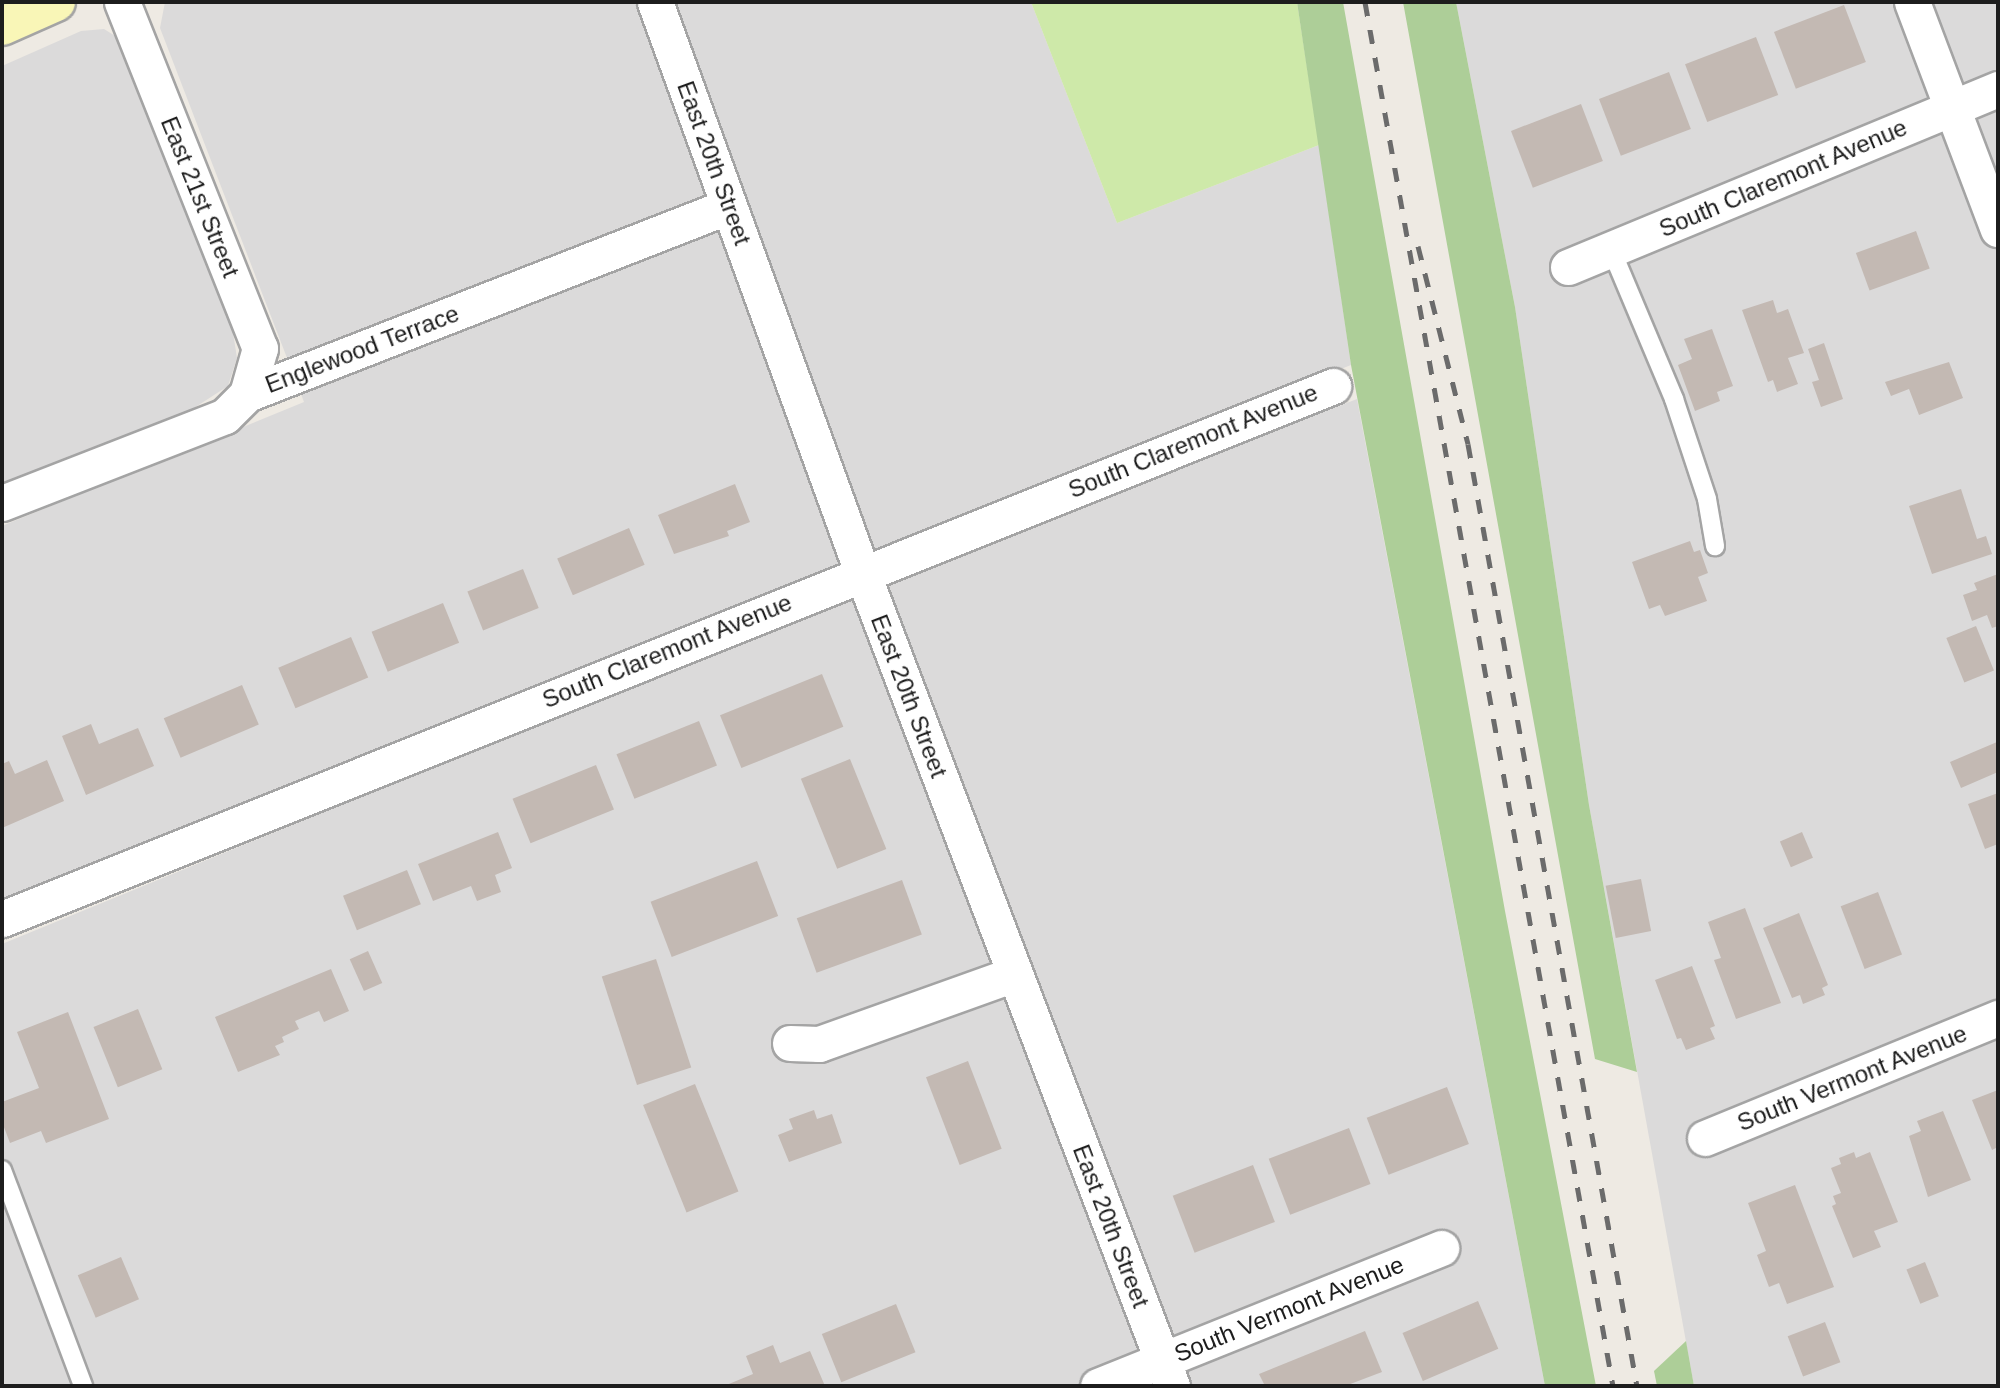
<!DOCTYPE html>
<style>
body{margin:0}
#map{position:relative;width:2000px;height:1388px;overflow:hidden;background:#eeeae3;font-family:Arial,sans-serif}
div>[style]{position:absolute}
.residential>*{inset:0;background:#dbdada}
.grass>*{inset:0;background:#cee9a9}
.forest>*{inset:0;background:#adce98}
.building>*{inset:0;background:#c3b9b3;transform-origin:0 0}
.roads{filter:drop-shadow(2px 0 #a4a4a4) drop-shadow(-2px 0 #a4a4a4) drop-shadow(0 2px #a4a4a4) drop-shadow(0 -2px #a4a4a4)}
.service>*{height:18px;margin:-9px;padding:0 9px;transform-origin:9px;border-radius:9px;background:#fff}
.minor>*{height:35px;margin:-17.5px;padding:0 17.5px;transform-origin:17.5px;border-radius:17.5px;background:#fff}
.secondary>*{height:38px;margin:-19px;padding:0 19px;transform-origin:19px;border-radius:19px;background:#f9f6b7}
.rail>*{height:5px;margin-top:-2.5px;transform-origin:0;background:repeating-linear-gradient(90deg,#6b6b6b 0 14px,transparent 0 28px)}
span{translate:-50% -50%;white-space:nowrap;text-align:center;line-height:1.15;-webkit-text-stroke:6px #fff;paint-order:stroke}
.street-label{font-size:24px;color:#1d1d1d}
.frame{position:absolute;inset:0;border:4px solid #1d1d1d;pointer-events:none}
</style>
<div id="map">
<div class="residential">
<div style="clip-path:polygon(165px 2px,1031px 2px,1117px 223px,1319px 145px,1351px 365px,2px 903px,2px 526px,304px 402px,160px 28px)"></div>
<div style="clip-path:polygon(1456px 2px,1998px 2px,1998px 1386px,1694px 1386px,1589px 805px,1515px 307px)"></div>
<div style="clip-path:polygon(104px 29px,120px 39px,231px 320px,237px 358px,228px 386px,194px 408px,2px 486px,2px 66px,81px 31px)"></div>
<div style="clip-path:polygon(1357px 399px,1545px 1386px,2px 1386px,2px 944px,902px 575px)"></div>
</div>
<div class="grass">
<div style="clip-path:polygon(1031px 2px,1297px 2px,1319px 145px,1117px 223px)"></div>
</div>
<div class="forest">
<div style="clip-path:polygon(1297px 2px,1343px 2px,1505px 911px,1596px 1386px,1545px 1386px,1351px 365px)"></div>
<div style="clip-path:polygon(1403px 2px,1456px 2px,1515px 307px,1589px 805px,1637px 1072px,1595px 1059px)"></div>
<div style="clip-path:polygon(1686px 1341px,1694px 1386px,1657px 1386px,1654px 1371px)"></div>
</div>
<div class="building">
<div style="left:1844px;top:5px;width:61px;height:75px;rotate:69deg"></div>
<div style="left:1756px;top:37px;width:62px;height:76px;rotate:69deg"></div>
<div style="left:1669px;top:72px;width:61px;height:75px;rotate:69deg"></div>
<div style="left:1581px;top:104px;width:61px;height:75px;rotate:69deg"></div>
<div style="left:1916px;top:231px;width:40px;height:64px;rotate:70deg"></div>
<div style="clip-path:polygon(1773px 300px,1777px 313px,1788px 309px,1804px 353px,1788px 358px,1798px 384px,1777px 392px,1773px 380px,1768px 382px,1742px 310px)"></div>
<div style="clip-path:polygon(1712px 329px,1733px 386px,1717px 392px,1720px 401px,1695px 411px,1678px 365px,1692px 359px,1684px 339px)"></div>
<div style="clip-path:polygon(1824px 343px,1843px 399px,1821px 407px,1812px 382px,1819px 380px,1808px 349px)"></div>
<div style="clip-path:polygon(1949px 362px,1963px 398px,1919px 415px,1909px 389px,1891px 396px,1885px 382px)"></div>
<div style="clip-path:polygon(735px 484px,750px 522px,727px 531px,729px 536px,674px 554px,658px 515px)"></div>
<div style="clip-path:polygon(1961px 489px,1977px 539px,1986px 536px,1992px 554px,1932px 574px,1909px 506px)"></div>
<div style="left:629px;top:528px;width:40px;height:78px;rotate:67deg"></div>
<div style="clip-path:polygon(1690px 541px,1694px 552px,1700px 550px,1708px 573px,1698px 577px,1707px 601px,1665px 616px,1660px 605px,1649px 609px,1632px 562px)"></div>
<div style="left:523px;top:569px;width:42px;height:60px;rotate:68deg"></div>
<div style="clip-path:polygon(1998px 574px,1998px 626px,1992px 628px,1987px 615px,1972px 621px,1963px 595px,1977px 590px,1974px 583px)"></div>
<div style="left:443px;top:603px;width:43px;height:77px;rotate:68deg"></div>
<div style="left:1976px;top:626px;width:48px;height:32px;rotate:68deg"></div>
<div style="left:351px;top:637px;width:44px;height:79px;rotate:67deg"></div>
<div style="left:822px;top:674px;width:57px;height:110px;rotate:68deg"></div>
<div style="left:242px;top:685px;width:43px;height:85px;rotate:67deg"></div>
<div style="left:699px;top:721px;width:48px;height:89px;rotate:68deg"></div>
<div style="clip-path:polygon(91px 724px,99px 744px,138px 728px,154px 766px,86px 795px,62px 736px)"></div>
<div style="clip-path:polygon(1997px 742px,1998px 772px,1961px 788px,1950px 762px)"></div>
<div style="left:850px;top:759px;width:97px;height:53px;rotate:68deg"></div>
<div style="clip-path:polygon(47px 760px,64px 801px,2px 828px,2px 764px,9px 761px,15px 774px)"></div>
<div style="left:596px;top:765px;width:48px;height:90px;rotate:68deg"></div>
<div style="clip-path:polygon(1998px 793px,1998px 844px,1985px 849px,1968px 804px)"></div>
<div style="clip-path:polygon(498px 832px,512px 868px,495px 875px,501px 892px,477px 901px,471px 886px,433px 901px,418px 864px)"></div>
<div style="left:1802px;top:832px;width:28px;height:24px;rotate:67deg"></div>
<div style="left:757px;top:861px;width:59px;height:114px;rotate:69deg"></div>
<div style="left:407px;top:870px;width:37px;height:69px;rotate:68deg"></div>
<div style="left:1641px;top:879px;width:53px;height:36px;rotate:79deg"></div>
<div style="left:902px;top:880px;width:58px;height:112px;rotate:70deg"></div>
<div style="left:1878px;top:892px;width:67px;height:40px;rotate:69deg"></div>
<div style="clip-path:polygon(1745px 908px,1781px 1003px,1736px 1019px,1714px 960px,1721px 958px,1708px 922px)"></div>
<div style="clip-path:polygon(1799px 913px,1828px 985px,1822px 988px,1825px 995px,1803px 1004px,1800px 995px,1792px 998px,1763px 928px)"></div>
<div style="left:368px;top:951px;width:35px;height:20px;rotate:66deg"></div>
<div style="left:656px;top:959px;width:114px;height:57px;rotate:72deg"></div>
<div style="clip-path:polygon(1692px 966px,1715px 1026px,1710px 1028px,1715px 1039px,1686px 1050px,1681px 1038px,1677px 1039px,1655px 980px)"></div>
<div style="clip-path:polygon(331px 969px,349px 1011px,324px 1022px,319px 1011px,295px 1021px,299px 1029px,282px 1037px,284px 1042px,275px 1046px,280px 1055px,238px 1072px,215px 1017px)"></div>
<div style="left:138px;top:1009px;width:65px;height:48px;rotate:68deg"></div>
<div style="clip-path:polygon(68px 1012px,109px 1119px,46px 1143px,41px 1131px,10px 1143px,2px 1122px,2px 1102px,39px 1088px,17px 1032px)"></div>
<div style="left:968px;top:1061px;width:94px;height:45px;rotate:69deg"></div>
<div style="left:695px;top:1084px;width:116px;height:56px;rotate:68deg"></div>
<div style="left:1447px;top:1087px;width:61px;height:86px;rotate:69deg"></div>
<div style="clip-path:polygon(1998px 1090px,1998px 1147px,1992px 1150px,1972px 1100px)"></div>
<div style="clip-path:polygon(814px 1110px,817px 1119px,832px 1114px,842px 1143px,789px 1162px,778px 1135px,793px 1129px,789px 1119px)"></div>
<div style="clip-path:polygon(1943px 1111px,1971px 1180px,1928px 1197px,1909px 1136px,1921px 1131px,1917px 1121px)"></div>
<div style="left:1349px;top:1128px;width:60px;height:86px;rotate:69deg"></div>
<div style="clip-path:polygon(1854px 1152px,1856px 1158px,1870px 1152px,1898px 1222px,1874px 1231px,1881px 1247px,1853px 1258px,1832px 1206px,1836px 1204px,1833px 1196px,1841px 1193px,1831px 1168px,1841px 1164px,1839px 1158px)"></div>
<div style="left:1253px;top:1165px;width:61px;height:86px;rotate:69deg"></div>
<div style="clip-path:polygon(1795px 1185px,1834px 1287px,1787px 1304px,1779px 1283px,1769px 1287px,1757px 1255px,1766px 1251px,1748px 1203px)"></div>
<div style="left:121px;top:1257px;width:46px;height:47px;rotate:67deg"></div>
<div style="left:1925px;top:1262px;width:37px;height:20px;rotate:68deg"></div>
<div style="left:1478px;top:1301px;width:52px;height:82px;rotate:67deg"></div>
<div style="left:896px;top:1304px;width:52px;height:80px;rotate:68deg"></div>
<div style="left:1825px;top:1322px;width:43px;height:40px;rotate:69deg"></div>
<div style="clip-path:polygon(1365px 1331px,1382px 1372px,1345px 1386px,1265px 1386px,1259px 1374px)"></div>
<div style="clip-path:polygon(773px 1345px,780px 1363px,810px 1351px,825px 1386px,724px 1386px,753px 1374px,746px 1356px)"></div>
</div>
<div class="roads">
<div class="service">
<div style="left:1611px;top:249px;width:163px;rotate:67.2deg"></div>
<div style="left:1674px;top:399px;width:105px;rotate:71.7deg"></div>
<div style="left:1707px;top:499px;width:48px;rotate:80.3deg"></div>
<div style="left:2px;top:1170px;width:231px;rotate:69.4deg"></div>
</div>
<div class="minor">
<div style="left:122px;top:2px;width:373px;rotate:68.3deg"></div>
<div style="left:260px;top:348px;width:48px;rotate:105.8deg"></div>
<div style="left:655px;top:2px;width:606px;rotate:70.04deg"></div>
<div style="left:862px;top:572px;width:871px;rotate:69.15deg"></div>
<div style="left:1912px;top:2px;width:243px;rotate:69.3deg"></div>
<div style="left:1568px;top:267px;width:465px;rotate:-22.5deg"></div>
<div style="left:2px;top:503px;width:239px;rotate:-21.3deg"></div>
<div style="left:225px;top:416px;width:31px;rotate:-45deg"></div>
<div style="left:247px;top:394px;width:517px;rotate:-21.31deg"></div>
<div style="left:2px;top:919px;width:1434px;rotate:-21.82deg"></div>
<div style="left:790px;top:1043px;width:29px;rotate:2deg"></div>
<div style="left:819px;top:1044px;width:208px;rotate:-19.7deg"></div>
<div style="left:1705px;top:1138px;width:317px;rotate:-22.3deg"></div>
<div style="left:1098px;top:1386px;width:370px;rotate:-21.9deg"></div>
</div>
<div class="secondary">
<div style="left:2px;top:26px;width:59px;rotate:-24deg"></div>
</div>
</div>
<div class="rail">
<div style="left:1365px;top:2px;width:1406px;rotate:79.84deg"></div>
<div style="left:1418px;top:246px;width:204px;rotate:75.8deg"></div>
<div style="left:1468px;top:444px;width:957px;rotate:79.83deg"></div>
</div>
<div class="street-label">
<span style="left:714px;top:163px;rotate:70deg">East 20th Street</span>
<span style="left:1783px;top:178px;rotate:-23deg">South Claremont Avenue</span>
<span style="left:200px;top:197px;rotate:68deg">East 21st Street</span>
<span style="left:362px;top:349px;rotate:-21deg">Englewood Terrace</span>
<span style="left:1193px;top:441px;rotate:-22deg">South Claremont Avenue</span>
<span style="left:667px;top:651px;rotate:-22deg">South Claremont Avenue</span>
<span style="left:909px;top:696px;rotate:69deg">East 20th Street</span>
<span style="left:1852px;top:1078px;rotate:-22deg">South Vermont Avenue</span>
<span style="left:1111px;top:1226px;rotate:69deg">East 20th Street</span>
<span style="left:1289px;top:1309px;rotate:-22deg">South Vermont Avenue</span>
</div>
<div class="frame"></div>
</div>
